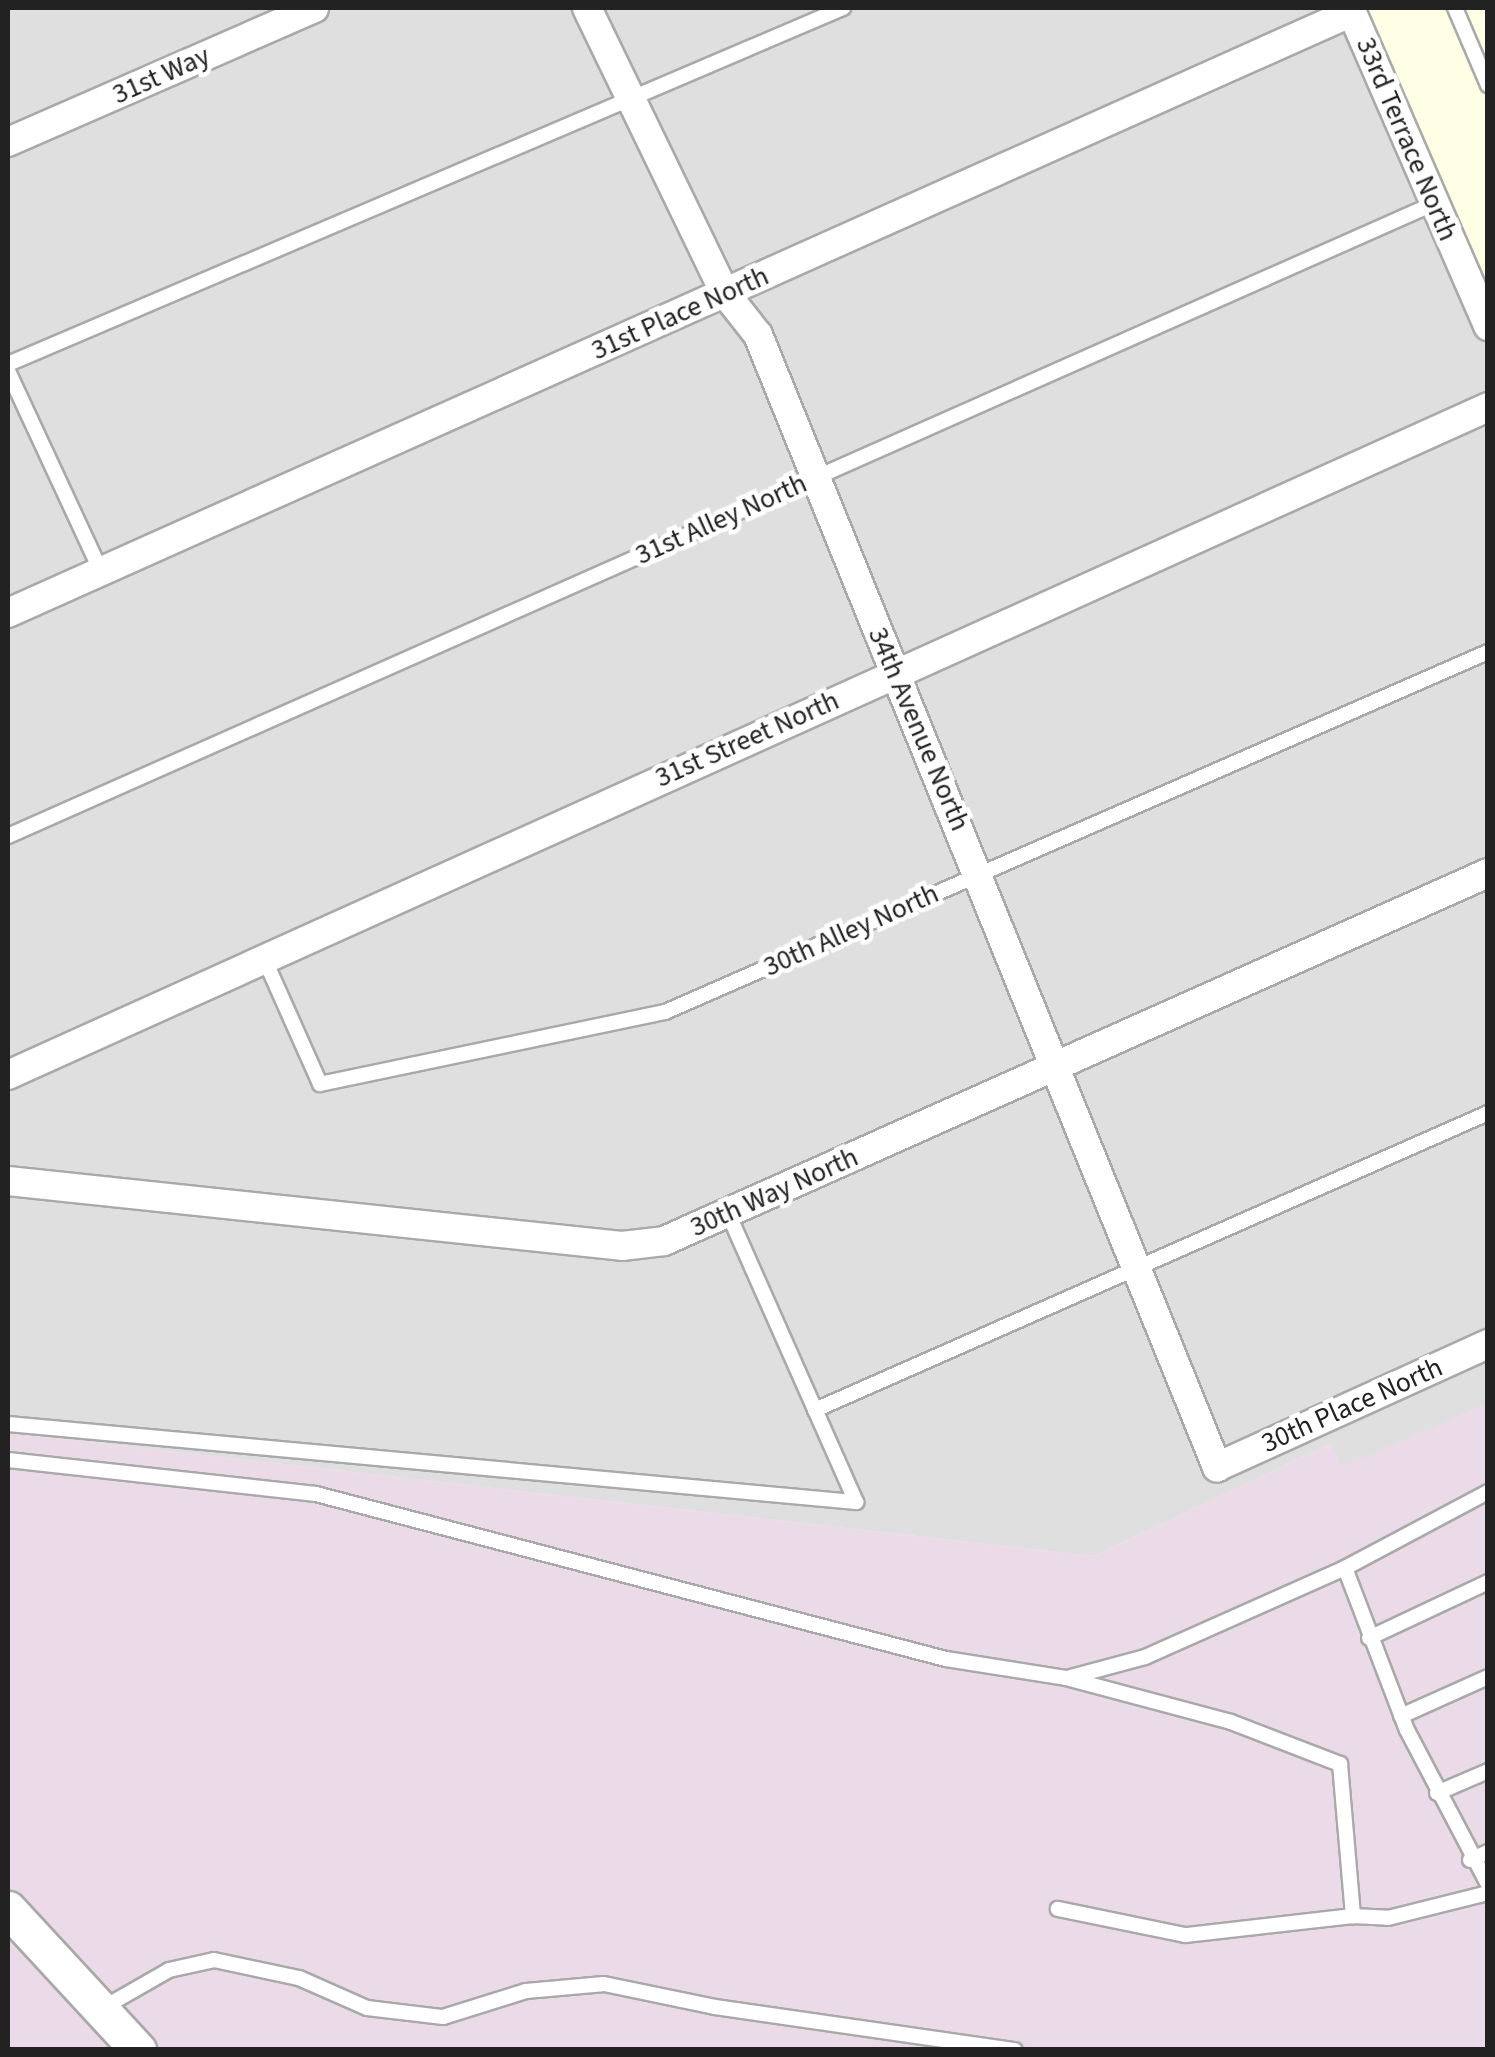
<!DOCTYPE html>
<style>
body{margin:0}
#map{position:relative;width:1495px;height:2057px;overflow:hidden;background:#f2efe9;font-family:"Source Sans 3",sans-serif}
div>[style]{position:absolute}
.residential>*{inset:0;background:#e0dfdf}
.industrial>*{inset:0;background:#ebdbe8}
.education>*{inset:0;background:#ffffe5}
.roads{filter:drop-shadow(2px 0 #a9a9a9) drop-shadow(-2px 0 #a9a9a9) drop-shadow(0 2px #a9a9a9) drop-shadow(0 -2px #a9a9a9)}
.service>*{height:14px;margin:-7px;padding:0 7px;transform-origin:7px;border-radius:7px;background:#fff}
.minor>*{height:28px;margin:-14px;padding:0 14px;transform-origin:14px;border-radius:14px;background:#fff}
.tertiary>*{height:35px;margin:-17.5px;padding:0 17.5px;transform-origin:17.5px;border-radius:17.5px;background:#fff}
span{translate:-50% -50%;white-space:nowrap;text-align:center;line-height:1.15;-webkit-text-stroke:9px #fff;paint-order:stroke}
.street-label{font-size:28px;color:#222}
.frame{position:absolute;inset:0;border:10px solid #222;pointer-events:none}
</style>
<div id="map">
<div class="residential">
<div style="clip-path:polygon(8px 8px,1487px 8px,1487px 1404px,1342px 1468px,1330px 1444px,1094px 1556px,8px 1433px)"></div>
</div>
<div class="industrial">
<div style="clip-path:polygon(1487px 1404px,1487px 2049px,8px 2050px,8px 1433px,1094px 1556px,1330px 1444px,1342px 1467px)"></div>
</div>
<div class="education">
<div style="clip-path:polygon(1365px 8px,1487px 8px,1487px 285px)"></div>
</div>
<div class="roads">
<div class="service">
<div style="left:1455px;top:8px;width:84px;rotate:66.8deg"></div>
<div style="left:8px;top:364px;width:908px;rotate:-23.09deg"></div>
<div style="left:8px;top:371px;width:221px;rotate:65.1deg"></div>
<div style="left:8px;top:836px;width:1561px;rotate:-23.92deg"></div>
<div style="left:264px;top:958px;width:138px;rotate:66deg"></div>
<div style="left:320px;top:1084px;width:352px;rotate:-11.8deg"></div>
<div style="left:665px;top:1012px;width:898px;rotate:-23.63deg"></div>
<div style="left:815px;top:1410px;width:736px;rotate:-23.81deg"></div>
<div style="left:8px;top:1424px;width:852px;rotate:5.26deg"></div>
<div style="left:856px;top:1502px;width:318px;rotate:-113.9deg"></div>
<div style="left:8px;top:1460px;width:310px;rotate:6.3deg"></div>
<div style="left:316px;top:1494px;width:651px;rotate:14.68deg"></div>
<div style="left:946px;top:1659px;width:121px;rotate:9deg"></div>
<div style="left:1066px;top:1678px;width:171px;rotate:14.9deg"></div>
<div style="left:1231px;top:1722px;width:117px;rotate:21.1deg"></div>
<div style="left:1340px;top:1764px;width:153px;rotate:85.1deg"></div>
<div style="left:1353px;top:1916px;width:169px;rotate:173.5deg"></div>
<div style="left:1185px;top:1935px;width:130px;rotate:-168.4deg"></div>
<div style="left:1345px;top:1568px;width:173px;rotate:69.1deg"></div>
<div style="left:1407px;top:1730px;width:174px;rotate:62.3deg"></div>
<div style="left:1369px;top:1638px;width:132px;rotate:-25.2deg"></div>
<div style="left:1067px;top:1678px;width:81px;rotate:-15.1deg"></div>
<div style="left:1145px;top:1657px;width:219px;rotate:-24deg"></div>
<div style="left:1345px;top:1568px;width:162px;rotate:-28deg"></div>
<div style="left:1401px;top:1716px;width:95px;rotate:-24.1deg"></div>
<div style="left:1437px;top:1793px;width:56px;rotate:-23.3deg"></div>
<div style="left:1470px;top:1860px;width:20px;rotate:-24deg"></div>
<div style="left:1353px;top:1916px;width:35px;rotate:3deg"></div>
<div style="left:1388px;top:1918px;width:103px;rotate:-14deg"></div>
<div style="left:101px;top:2009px;width:78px;rotate:-29.8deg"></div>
<div style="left:169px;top:1970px;width:46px;rotate:-12.5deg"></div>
<div style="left:214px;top:1960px;width:87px;rotate:12deg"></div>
<div style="left:299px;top:1978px;width:74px;rotate:23.8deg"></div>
<div style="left:367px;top:2008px;width:77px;rotate:6.8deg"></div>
<div style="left:443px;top:2017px;width:87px;rotate:-17.4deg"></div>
<div style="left:526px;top:1991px;width:78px;rotate:-5.1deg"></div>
<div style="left:604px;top:1984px;width:113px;rotate:11.7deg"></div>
<div style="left:715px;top:2007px;width:303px;rotate:8.2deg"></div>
</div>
<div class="minor">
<div style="left:587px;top:8px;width:317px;rotate:64.2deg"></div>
<div style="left:725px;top:293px;width:53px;rotate:51.8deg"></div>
<div style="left:758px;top:335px;width:1222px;rotate:67.93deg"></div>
<div style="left:1217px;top:1467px;width:298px;rotate:-24.4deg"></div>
<div style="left:1350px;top:8px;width:347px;rotate:66.5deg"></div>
<div style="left:8px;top:142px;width:334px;rotate:-23.6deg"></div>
<div style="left:8px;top:613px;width:1472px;rotate:-24.09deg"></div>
<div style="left:8px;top:1075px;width:1624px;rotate:-24.29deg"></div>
<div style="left:8px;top:1181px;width:617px;rotate:6.04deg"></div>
<div style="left:622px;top:1246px;width:42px;rotate:-6.8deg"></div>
<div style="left:664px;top:1241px;width:902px;rotate:-24.07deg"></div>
</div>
<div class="tertiary">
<div style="left:8px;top:1909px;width:192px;rotate:47.3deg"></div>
</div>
</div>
<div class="street-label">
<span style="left:161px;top:75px;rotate:-24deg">31st Way</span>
<span style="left:1407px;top:139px;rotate:67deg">33rd Terrace North</span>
<span style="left:680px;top:313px;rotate:-24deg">31st Place North</span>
<span style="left:721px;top:519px;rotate:-24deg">31st Alley North</span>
<span style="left:919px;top:729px;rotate:67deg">34th Avenue North</span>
<span style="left:747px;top:739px;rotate:-24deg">31st Street North</span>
<span style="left:851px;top:930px;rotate:-24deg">30th Alley North</span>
<span style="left:774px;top:1192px;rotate:-24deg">30th Way North</span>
<span style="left:1352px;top:1405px;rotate:-24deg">30th Place North</span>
</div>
<div class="frame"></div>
</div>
